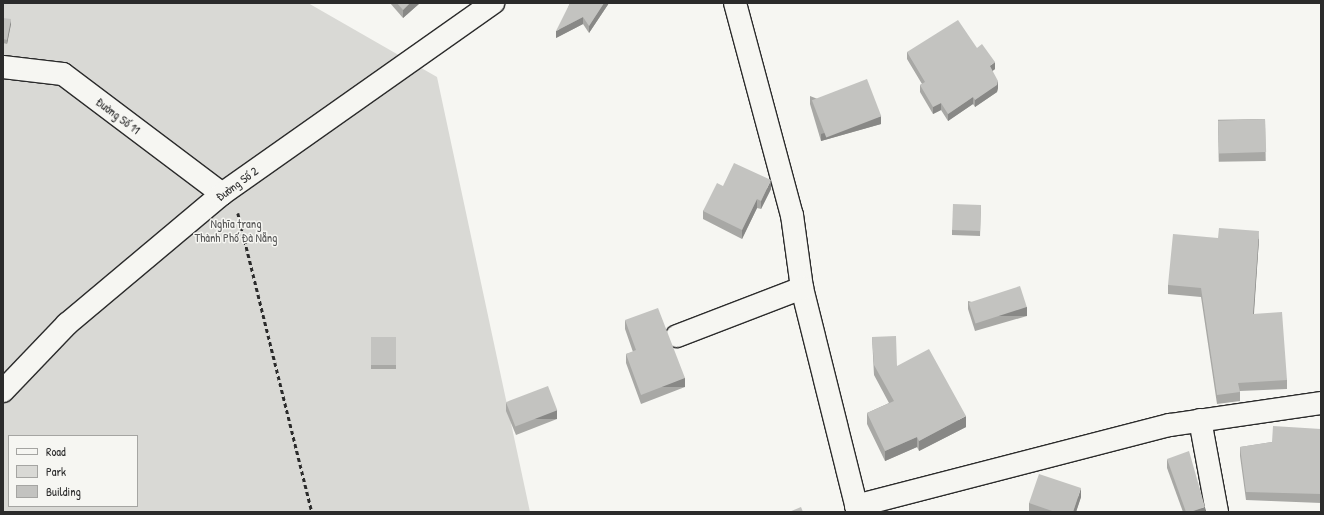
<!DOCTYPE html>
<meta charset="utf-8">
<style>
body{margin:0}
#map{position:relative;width:1324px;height:515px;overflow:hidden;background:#f6f6f2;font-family:"Patrick Hand",sans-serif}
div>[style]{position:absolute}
.green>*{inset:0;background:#d9d9d5}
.path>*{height:2.5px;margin-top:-1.25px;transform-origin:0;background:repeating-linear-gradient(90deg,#2b2b2b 0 4px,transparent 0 7px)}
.roads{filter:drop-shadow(1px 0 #2b2b2b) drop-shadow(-1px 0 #2b2b2b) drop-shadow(0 1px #2b2b2b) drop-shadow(0 -1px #2b2b2b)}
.minor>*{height:22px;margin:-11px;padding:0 11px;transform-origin:11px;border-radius:11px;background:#f6f6f2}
.wall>*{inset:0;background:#a8a8a5;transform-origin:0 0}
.shaded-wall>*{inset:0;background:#888886;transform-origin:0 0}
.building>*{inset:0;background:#c3c3c0;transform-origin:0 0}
span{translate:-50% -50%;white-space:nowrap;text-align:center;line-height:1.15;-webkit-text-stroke:3px #f6f6f2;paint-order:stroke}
.street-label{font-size:12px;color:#2b2b2b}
.park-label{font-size:12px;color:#565656}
.frame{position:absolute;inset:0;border:4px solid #2b2b2b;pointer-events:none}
.legend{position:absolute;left:8px;top:435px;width:130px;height:72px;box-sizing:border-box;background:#f6f6f2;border:1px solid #a5a5a2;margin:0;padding:5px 7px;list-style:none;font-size:12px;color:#2b2b2b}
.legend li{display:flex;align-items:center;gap:8px;height:20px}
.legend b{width:20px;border:1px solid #a5a5a2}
</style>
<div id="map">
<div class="green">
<div style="clip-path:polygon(evenodd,3px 3px,308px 3px,437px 77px,530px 512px,3px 512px,3px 3px,9px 436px,137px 436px,137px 506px,9px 506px,9px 436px)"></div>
</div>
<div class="path">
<div style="left:238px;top:213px;width:308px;rotate:76.1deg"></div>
</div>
<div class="roads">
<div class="minor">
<div style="left:735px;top:3px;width:220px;rotate:75deg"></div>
<div style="left:792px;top:215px;width:74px;rotate:82.2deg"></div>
<div style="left:802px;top:288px;width:231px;rotate:76deg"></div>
<div style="left:3px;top:67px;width:60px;rotate:6.7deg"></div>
<div style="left:63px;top:74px;width:199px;rotate:37deg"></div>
<div style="left:677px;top:336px;width:134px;rotate:-21deg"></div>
<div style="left:3px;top:391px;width:93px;rotate:-46.3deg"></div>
<div style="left:67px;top:324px;width:202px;rotate:-40deg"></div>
<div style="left:222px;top:194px;width:332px;rotate:-35.2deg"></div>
<div style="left:1200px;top:420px;width:94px;rotate:79.5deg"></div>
<div style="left:856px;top:506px;width:324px;rotate:-14.5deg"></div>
<div style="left:1170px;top:425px;width:153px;rotate:-8.3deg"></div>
</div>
</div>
<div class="wall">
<div style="clip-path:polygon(390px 3px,420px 3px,403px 18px)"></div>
<div style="clip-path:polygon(570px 3px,609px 3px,589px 33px,583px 24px,556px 38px)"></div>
<div style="clip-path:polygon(3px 18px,11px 24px,7px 44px,3px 43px)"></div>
<div style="clip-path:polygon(977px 48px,995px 69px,992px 71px,998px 88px,997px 92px,975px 107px,973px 104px,948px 121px,941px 110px,933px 114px,920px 92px,920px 85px,922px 84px,907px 59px,907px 52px)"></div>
<div style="clip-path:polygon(810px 96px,881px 124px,821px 141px,810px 104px)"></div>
<div style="left:1265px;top:119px;width:42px;height:47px;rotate:89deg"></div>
<div style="clip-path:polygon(723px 186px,771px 189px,761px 209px,757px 208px,742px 239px,703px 219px,703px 211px)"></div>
<div style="clip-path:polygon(981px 205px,980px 236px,952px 235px,952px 230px)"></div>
<div style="clip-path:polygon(1218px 238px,1259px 239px,1254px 314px,1287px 380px,1287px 389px,1240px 391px,1240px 401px,1217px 404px,1201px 297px,1168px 294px,1168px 285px)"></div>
<div style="clip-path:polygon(968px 301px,1027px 316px,975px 331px,968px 309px)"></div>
<div style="clip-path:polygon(625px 320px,685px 387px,641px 404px,626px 363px,626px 354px,633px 352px,625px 329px)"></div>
<div style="left:371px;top:337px;width:25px;height:32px"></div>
<div style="clip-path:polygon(872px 337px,897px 366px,966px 427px,919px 451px,917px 447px,885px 461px,867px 424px,867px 413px,889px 403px,874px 375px)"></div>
<div style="clip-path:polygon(506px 403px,557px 419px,516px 435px,506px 411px)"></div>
<div style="clip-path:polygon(1321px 429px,1321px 503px,1246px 500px,1240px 456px,1240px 447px,1272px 442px)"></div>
<div style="clip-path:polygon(1167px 459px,1205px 512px,1183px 512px,1167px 468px)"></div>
<div style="clip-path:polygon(1081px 497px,1076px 512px,1029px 512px,1029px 503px)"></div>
</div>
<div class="shaded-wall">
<div style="clip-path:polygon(410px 3px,420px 3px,403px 18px,403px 10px)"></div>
<div style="clip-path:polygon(604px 3px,609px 3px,589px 33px,589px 26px)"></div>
<div style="clip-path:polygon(583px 17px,583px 24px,556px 38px,556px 31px)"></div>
<div style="clip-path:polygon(11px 19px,11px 24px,7px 44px,7px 40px)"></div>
<div style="clip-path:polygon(995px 62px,995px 69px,990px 73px,990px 66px)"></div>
<div style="clip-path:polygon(998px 81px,998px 88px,997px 92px,975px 107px,975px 100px)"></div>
<div style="clip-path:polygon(973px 97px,973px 104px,948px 121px,948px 114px)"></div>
<div style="clip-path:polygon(941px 103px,941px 110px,933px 114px,933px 107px)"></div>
<div style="clip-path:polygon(881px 116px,881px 124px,821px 141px,821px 134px)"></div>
<div style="clip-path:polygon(771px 180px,771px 189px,761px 209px,761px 201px)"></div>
<div style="clip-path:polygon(757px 199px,757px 208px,742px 239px,742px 230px)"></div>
<div style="clip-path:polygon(1259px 231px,1259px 239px,1253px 323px,1253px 314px)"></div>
<div style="left:1027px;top:307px;width:9px;height:54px;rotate:90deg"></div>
<div style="left:685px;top:378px;width:9px;height:47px;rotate:90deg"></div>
<div style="left:557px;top:410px;width:9px;height:44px;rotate:90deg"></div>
<div style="clip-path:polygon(966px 416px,966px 427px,919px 451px,919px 441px)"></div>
<div style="clip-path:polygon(917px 437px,917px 447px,885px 461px,885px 451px)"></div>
<div style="clip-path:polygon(1081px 488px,1081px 497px,1076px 512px,1073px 512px)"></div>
<div style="clip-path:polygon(1205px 507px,1205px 512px,1190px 512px)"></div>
</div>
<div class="building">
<div style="clip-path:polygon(397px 3px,410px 3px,403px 10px)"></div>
<div style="clip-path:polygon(570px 3px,604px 3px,589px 26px,583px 17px,556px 31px)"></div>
<div style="clip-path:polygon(3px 18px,11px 19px,7px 40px,3px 39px)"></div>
<div style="clip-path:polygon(958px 20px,977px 48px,982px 44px,995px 62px,990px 66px,998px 81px,997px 85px,975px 100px,973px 97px,948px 114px,941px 103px,933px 107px,920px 85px,925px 82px,907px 52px)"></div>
<div style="left:867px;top:79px;width:40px;height:59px;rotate:69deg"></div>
<div style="left:1265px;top:119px;width:33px;height:47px;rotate:88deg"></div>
<div style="clip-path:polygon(734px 163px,771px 180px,761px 201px,757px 199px,742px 230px,703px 211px,717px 183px,723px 186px)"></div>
<div style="left:953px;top:204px;width:28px;height:26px;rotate:2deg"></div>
<div style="clip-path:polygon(1219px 228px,1259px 231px,1253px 314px,1282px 312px,1287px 380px,1238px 383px,1240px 392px,1217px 395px,1201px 288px,1168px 285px,1173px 234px,1218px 238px)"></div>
<div style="left:1020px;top:286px;width:22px;height:54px;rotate:72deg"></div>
<div style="clip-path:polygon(658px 308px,685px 378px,641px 395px,626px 354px,636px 350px,625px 320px)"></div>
<div style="clip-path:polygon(896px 336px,897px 366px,929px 349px,966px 416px,919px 441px,917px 437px,885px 451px,867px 413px,894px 401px,874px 365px,872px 337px)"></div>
<div style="left:371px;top:337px;width:25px;height:28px"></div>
<div style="left:548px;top:386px;width:26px;height:45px;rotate:69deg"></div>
<div style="clip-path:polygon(1273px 426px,1321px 429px,1321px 494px,1246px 492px,1240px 447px,1272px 442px)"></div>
<div style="clip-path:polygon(1189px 451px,1205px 507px,1190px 512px,1186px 512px,1167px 459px)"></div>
<div style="clip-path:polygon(1039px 474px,1081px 488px,1073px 512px,1055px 512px,1029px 503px)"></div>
<div style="clip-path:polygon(801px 507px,803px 512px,789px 512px)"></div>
</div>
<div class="street-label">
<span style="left:118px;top:116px;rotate:37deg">Đường Số 11</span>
<span style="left:237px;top:184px;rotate:-36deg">Đường Số 2</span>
</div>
<div class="park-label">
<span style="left:236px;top:231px">Nghĩa trang<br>Thành Phố Đà Nẵng</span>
</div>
<div class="frame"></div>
<ul class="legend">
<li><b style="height:5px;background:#f6f6f2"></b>Road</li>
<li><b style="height:11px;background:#d9d9d5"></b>Park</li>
<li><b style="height:11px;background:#c3c3c0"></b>Building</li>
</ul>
</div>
